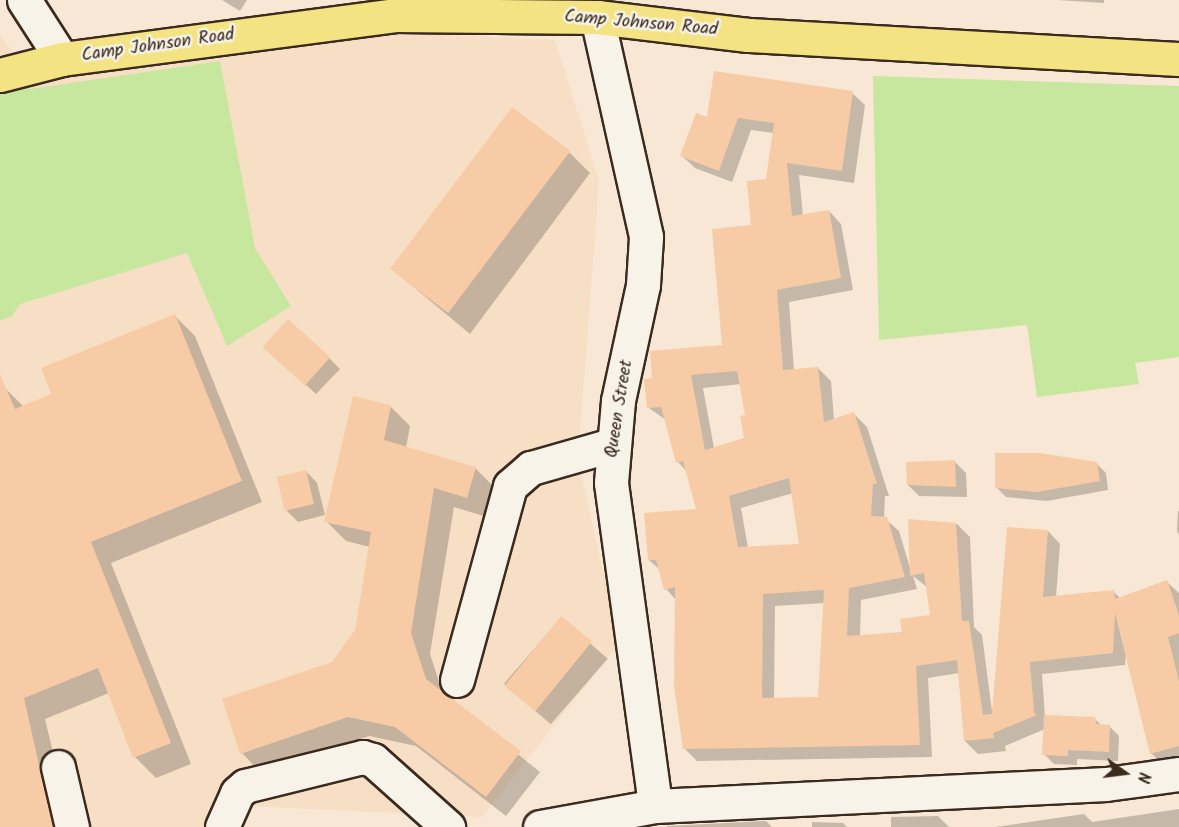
<!DOCTYPE html>
<style>
body{margin:0}
#map{position:relative;width:1179px;height:827px;overflow:hidden;background:#f7e7d4;font-family:Kalam,sans-serif}
div>[style]{position:absolute}
.built>*{inset:0;background:#f7dfc6}
.green>*{inset:0;background:#c7e69e}
.shadow>*{inset:0;background:#0003;transform-origin:0 0}
.building>*{inset:0;background:#f7cba6;transform-origin:0 0}
.roads{filter:drop-shadow(2px 0 #3b2a1e) drop-shadow(-2px 0 #3b2a1e) drop-shadow(0 2px #3b2a1e) drop-shadow(0 -2px #3b2a1e)}
.minor>*{height:33px;margin:-16.5px;padding:0 16.5px;transform-origin:16.5px;border-radius:16.5px;background:#f7f3e8}
.major>*{height:33px;margin:-16.5px;padding:0 16.5px;transform-origin:16.5px;border-radius:16.5px;background:#f4e382}
span{translate:-50% -50%;white-space:nowrap;text-align:center;line-height:1.15;-webkit-text-stroke:5px #f7f3e8;paint-order:stroke}
.street-label{font-size:18px;color:#3b2a1e}
.north{position:absolute;left:1095px;top:743px;width:60px;height:60px;-webkit-text-stroke:4px #f7f3e8;paint-order:stroke;rotate:104deg;font-size:16px;font-weight:700;line-height:24px;text-align:center;color:#3b2a1e}
.north::after{content:'';display:block;margin:auto;width:21px;height:27px;background:#3b2a1e;clip-path:polygon(50% 0,100% 100%,50% 72%,0 100%)}
</style>
<div id="map">
<div class="built">
<div style="clip-path:polygon(367px 31px,555px 40px,599px 181px,578px 460px,619px 643px,482px 817px,230px 805px,208px 827px,0 827px,0 34px,33px 81px)"></div>
</div>
<div class="green">
<div style="clip-path:polygon(220px 61px,255px 248px,291px 306px,227px 346px,187px 253px,20px 304px,12px 316px,0 321px,0 66px,10px 63px,30px 89px)"></div>
<div style="clip-path:polygon(873px 76px,1179px 86px,1179px 357px,1135px 363px,1139px 384px,1037px 397px,1027px 325px,879px 340px)"></div>
</div>
<div class="shadow">
<div style="clip-path:polygon(222px 0,247px 0,240px 11px)"></div>
<div style="clip-path:polygon(1057px 0,1104px 0,1104px 3px)"></div>
<div style="clip-path:polygon(evenodd,852px 93px,865px 105px,854px 183px,799px 175px,803px 216px,829px 211px,841px 224px,853px 290px,789px 302px,794px 371px,818px 368px,831px 381px,834px 420px,854px 414px,867px 427px,889px 496px,885px 496px,884px 518px,899px 531px,910px 568px,910px 520px,957px 524px,970px 537px,974px 627px,982px 635px,992px 711px,1048px 531px,1060px 544px,1056px 597px,1113px 591px,1120px 598px,1167px 582px,1179px 593px,1179px 762px,1164px 766px,1151px 753px,1126px 654px,1125px 665px,1042px 674px,1045px 717px,1095px 719px,1102px 726px,1109px 726px,1119px 736px,1118px 761px,1077px 759px,1077px 765px,1054px 764px,1044px 754px,1045px 729px,1005px 746px,1006px 751px,978px 754px,965px 741px,959px 673px,928px 678px,932px 757px,697px 761px,684px 748px,676px 600px,666px 589px,661px 571px,649px 560px,698px 510px,688px 473px,678px 462px,666px 420px,649px 408px,654px 379px,723px 346px,767px 180px,774px 133px,751px 130px,732px 182px,695px 168px,682px 156px,708px 119px,852px 93px,741px 384px,747px 416px,745px 439px,714px 448px,703px 388px,741px 384px,852px 93px,793px 493px,801px 545px,748px 548px,741px 508px,793px 493px,852px 93px,913px 576px,927px 587px,931px 616px,904px 633px,860px 637px,861px 600px,917px 589px,913px 576px,852px 93px,825px 603px,820px 699px,774px 699px,775px 606px,825px 603px)"></div>
<div style="clip-path:polygon(569px 152px,590px 173px,470px 334px,392px 269px)"></div>
<div style="clip-path:polygon(174px 315px,195px 336px,262px 502px,111px 563px,191px 764px,156px 778px,135px 757px,109px 693px,45px 719px,71px 827px,0 827px,0 391px,6px 389px,24px 407px,53px 395px)"></div>
<div style="clip-path:polygon(276px 357px,329px 358px,340px 369px,316px 394px)"></div>
<div style="clip-path:polygon(391px 407px,410px 426px,406px 448px,475px 468px,495px 488px,487px 517px,454px 507px,430px 654px,443px 694px,540px 772px,506px 816px,416px 746px,369px 736px,261px 773px,242px 753px,224px 700px,333px 663px,356px 630px,370px 547px,346px 541px,326px 521px)"></div>
<div style="clip-path:polygon(955px 462px,966px 473px,967px 497px,919px 496px,908px 485px)"></div>
<div style="clip-path:polygon(1096px 463px,1106px 473px,1108px 490px,1047px 501px,1006px 497px,996px 487px)"></div>
<div style="clip-path:polygon(306px 471px,317px 483px,325px 515px,298px 522px,287px 511px)"></div>
<div style="clip-path:polygon(1178px 511px,1179px 511px,1179px 534px,1177px 532px)"></div>
<div style="left:561px;top:618px;width:62px;height:87px;rotate:41deg"></div>
<div style="clip-path:polygon(1179px 809px,1179px 827px,995px 827px,1084px 814px,1092px 822px)"></div>
<div style="clip-path:polygon(938px 816px,949px 827px,891px 827px,891px 817px)"></div>
<div style="clip-path:polygon(766px 821px,772px 827px,667px 827px,667px 826px)"></div>
<div style="clip-path:polygon(812px 822px,843px 823px,847px 827px,812px 827px)"></div>
</div>
<div class="building">
<div style="clip-path:polygon(evenodd,714px 71px,853px 91px,842px 171px,787px 163px,792px 216px,829px 210px,841px 278px,777px 290px,783px 370px,818px 367px,824px 422px,854px 412px,877px 484px,873px 484px,871px 516px,887px 517px,905px 577px,849px 588px,847px 636px,902px 632px,900px 619px,930px 615px,924px 573px,910px 576px,908px 519px,956px 523px,962px 621px,969px 621px,983px 715px,992px 714px,1007px 527px,1048px 530px,1043px 597px,1114px 590px,1115px 599px,1167px 580px,1179px 615px,1179px 633px,1168px 637px,1179px 681px,1179px 746px,1150px 754px,1115px 613px,1113px 653px,1030px 662px,1034px 713px,1037px 715px,993px 733px,994px 738px,964px 741px,957px 660px,916px 666px,920px 745px,683px 749px,674px 686px,675px 587px,664px 590px,656px 560px,648px 560px,644px 513px,696px 509px,683px 461px,676px 463px,661px 407px,647px 408px,644px 379px,652px 378px,650px 351px,722px 345px,712px 229px,751px 225px,747px 181px,766px 179px,774px 123px,738px 118px,719px 171px,680px 156px,696px 113px,707px 117px,714px 71px,737px 371px,745px 415px,740px 416px,744px 438px,705px 450px,691px 375px,737px 371px,714px 71px,789px 478px,799px 544px,738px 547px,729px 496px,789px 478px,714px 71px,824px 590px,818px 697px,762px 698px,763px 594px,824px 590px)"></div>
<div style="left:512px;top:107px;width:73px;height:203px;rotate:37deg"></div>
<div style="clip-path:polygon(175px 314px,242px 481px,91px 542px,171px 743px,133px 758px,98px 668px,24px 698px,53px 827px,0 827px,0 374px,15px 409px,51px 394px,41px 368px)"></div>
<div style="left:288px;top:319px;width:57px;height:38px;rotate:42deg"></div>
<div style="clip-path:polygon(353px 396px,391px 405px,384px 440px,476px 467px,467px 498px,434px 488px,411px 633px,426px 679px,521px 751px,486px 797px,395px 727px,348px 717px,240px 754px,222px 699px,332px 662px,355px 630px,371px 532px,324px 522px)"></div>
<div style="clip-path:polygon(995px 453px,1040px 453px,1097px 462px,1100px 481px,1037px 492px,995px 488px)"></div>
<div style="clip-path:polygon(955px 460px,956px 487px,907px 485px,906px 462px)"></div>
<div style="left:306px;top:470px;width:35px;height:30px;rotate:77deg"></div>
<div style="left:561px;top:616px;width:40px;height:90px;rotate:39deg"></div>
<div style="clip-path:polygon(1044px 715px,1095px 717px,1096px 724px,1110px 725px,1109px 752px,1068px 750px,1068px 756px,1042px 755px)"></div>
</div>
<div class="roads">
<div class="minor">
<div style="left:24px;top:0;width:70px;rotate:57.2deg"></div>
<div style="left:597px;top:17px;width:225px;rotate:77.4deg"></div>
<div style="left:646px;top:237px;width:48px;rotate:93.6deg"></div>
<div style="left:643px;top:285px;width:119px;rotate:102.2deg"></div>
<div style="left:618px;top:401px;width:82px;rotate:94.9deg"></div>
<div style="left:611px;top:483px;width:326px;rotate:82.2deg"></div>
<div style="left:457px;top:680px;width:201px;rotate:-74.7deg"></div>
<div style="left:510px;top:486px;width:28px;rotate:-41deg"></div>
<div style="left:531px;top:468px;width:84px;rotate:-15.9deg"></div>
<div style="left:58px;top:767px;width:62px;rotate:76.9deg"></div>
<div style="left:222px;top:827px;width:37px;rotate:-66deg"></div>
<div style="left:237px;top:793px;width:11px;rotate:-41deg"></div>
<div style="left:245px;top:786px;width:121px;rotate:-13.9deg"></div>
<div style="left:362px;top:757px;width:11px;rotate:15deg"></div>
<div style="left:373px;top:760px;width:101px;rotate:41.8deg"></div>
<div style="left:540px;top:827px;width:117px;rotate:-10.3deg"></div>
<div style="left:655px;top:806px;width:452px;rotate:-2.8deg"></div>
<div style="left:1106px;top:784px;width:74px;rotate:-7.8deg"></div>
</div>
<div class="major">
<div style="left:0;top:75px;width:64px;rotate:-14.5deg"></div>
<div style="left:62px;top:59px;width:336px;rotate:-7.5deg"></div>
<div style="left:395px;top:15px;width:202px;rotate:0.6deg"></div>
<div style="left:597px;top:17px;width:152px;rotate:6.8deg"></div>
<div style="left:748px;top:35px;width:432px;rotate:3.2deg"></div>
</div>
</div>
<div class="street-label">
<span style="left:641px;top:24px;rotate:5deg">Camp Johnson Road</span>
<span style="left:158px;top:46px;rotate:-8deg">Camp Johnson Road</span>
<span style="left:620px;top:409px;rotate:-81deg">Queen Street</span>
</div>
<div class="north">N</div>
</div>
